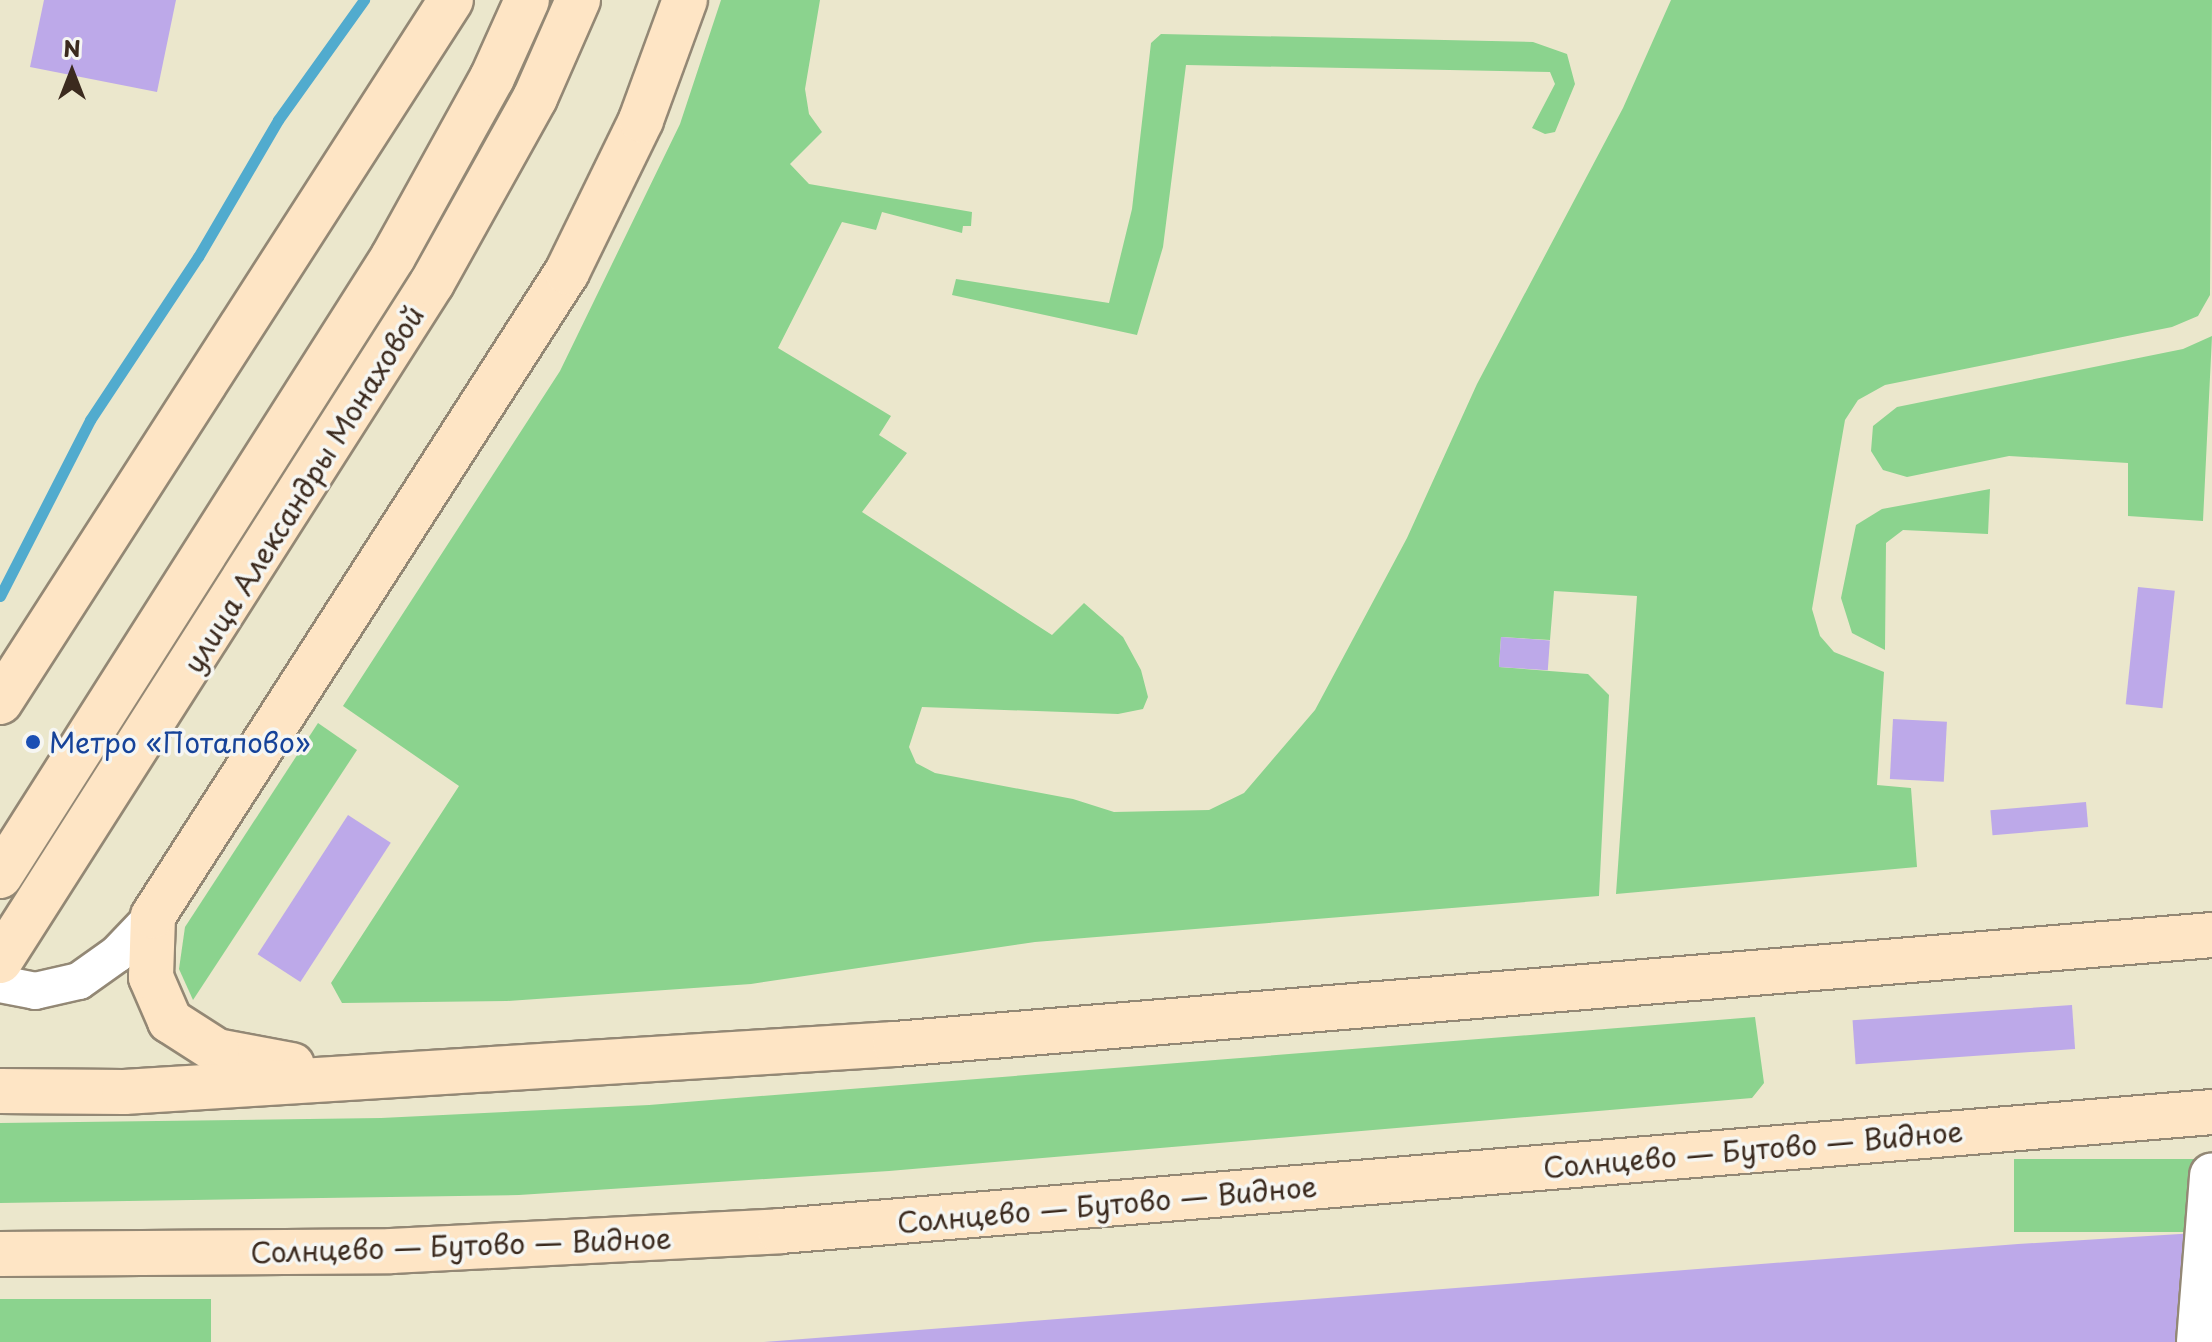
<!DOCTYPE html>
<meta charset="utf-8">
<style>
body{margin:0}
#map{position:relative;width:2212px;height:1342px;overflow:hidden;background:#ebe7cc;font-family:"Playpen Sans",sans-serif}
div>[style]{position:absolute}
.green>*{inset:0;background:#8bd38e;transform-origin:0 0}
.stream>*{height:11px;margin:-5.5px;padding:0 5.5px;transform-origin:5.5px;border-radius:5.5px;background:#51abce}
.building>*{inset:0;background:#bda9e9;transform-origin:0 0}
.roads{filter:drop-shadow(2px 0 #938875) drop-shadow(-2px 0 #938875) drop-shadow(0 2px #938875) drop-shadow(0 -2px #938875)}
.minor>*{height:36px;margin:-18px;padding:0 18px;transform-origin:18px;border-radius:18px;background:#fff}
.secondary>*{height:44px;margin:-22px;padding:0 22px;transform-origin:22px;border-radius:22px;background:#fee5c5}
.bridges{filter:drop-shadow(2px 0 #938875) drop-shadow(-2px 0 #938875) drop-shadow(0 2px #938875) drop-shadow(0 -2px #938875)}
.tertiary-bridge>*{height:44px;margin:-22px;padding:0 22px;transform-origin:22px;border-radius:22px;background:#fff}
.dots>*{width:22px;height:22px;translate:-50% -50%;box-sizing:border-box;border:4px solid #f6f6f2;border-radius:50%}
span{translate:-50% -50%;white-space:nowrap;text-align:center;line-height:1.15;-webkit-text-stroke:7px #f6f6f2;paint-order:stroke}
.street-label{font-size:28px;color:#3b2a1e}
.transit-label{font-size:28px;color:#164399}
.left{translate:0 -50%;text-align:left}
.north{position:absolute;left:32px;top:32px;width:80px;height:80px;-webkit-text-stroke:6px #f6f6f2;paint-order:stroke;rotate:0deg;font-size:22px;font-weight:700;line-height:32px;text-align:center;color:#3b2a1e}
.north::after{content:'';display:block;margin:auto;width:28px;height:36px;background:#3b2a1e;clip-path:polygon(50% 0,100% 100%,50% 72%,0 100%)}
</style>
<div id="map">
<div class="green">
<div style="clip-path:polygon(721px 0,820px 0,805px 89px,809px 114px,822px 132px,790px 164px,809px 184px,972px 212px,971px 226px,963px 226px,962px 233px,882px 212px,876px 230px,842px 222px,778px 348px,891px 416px,879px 435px,907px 453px,862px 512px,1052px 635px,1084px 603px,1123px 637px,1141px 670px,1148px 697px,1143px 709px,1118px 714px,922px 707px,909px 747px,916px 763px,935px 773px,1073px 799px,1114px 812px,1209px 810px,1244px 793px,1315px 710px,1407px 538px,1477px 384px,1623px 108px,1671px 0,2212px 0,2210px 295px,2198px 316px,2172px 327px,1885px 385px,1858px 400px,1845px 420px,1812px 609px,1820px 636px,1834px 652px,1884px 672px,1877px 785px,1911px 788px,1917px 867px,1616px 894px,1637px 596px,1554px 591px,1550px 640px,1501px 637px,1499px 667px,1588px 674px,1609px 695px,1599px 896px,1035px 942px,751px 984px,507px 1001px,342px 1003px,331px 983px,459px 786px,343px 706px,560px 371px,680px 124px)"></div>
<div style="clip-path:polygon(1161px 34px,1533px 42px,1567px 54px,1575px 84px,1555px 132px,1545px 134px,1532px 128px,1555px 84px,1550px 72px,1186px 65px,1163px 247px,1137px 335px,952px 295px,956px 279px,1109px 303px,1132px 209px,1151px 43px)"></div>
<div style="clip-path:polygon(2212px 336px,2203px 521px,2128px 516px,2128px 463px,2009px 456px,1907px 477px,1883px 470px,1871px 451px,1873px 426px,1897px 407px,2183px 349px)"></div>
<div style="clip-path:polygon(1990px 489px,1988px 534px,1903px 530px,1886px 543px,1885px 650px,1852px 633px,1841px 598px,1856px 525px,1882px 509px)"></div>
<div style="clip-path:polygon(318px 723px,357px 750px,193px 1000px,179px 969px,185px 927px)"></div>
<div style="clip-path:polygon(1755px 1017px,1764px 1083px,1752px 1098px,889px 1171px,519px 1195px,0 1203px,0 1123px,381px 1118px,649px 1105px)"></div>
<div style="left:2212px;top:1159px;width:73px;height:198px;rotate:90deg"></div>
<div style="left:0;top:1299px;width:211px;height:43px"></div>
</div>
<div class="stream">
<div style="left:0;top:596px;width:198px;rotate:-62.9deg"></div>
<div style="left:90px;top:420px;width:196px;rotate:-56.5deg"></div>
<div style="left:198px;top:257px;width:159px;rotate:-59.7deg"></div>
<div style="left:278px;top:120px;width:148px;rotate:-54.4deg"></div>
</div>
<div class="building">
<div style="clip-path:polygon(44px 0,176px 0,157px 92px,30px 67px)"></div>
<div style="left:2138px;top:587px;width:37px;height:118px;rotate:6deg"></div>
<div style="left:1501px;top:637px;width:49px;height:30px;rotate:4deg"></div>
<div style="left:1893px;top:719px;width:54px;height:60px;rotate:3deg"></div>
<div style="left:2086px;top:802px;width:25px;height:96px;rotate:85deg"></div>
<div style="left:348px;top:815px;width:51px;height:166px;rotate:33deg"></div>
<div style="left:2072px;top:1005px;width:44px;height:220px;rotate:86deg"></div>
<div style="clip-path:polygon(2212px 1232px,2194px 1342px,764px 1342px,2018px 1244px)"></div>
</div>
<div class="roads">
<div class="minor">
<div style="left:0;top:984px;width:36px;rotate:11deg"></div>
<div style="left:35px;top:991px;width:45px;rotate:-12.8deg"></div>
<div style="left:79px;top:981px;width:47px;rotate:-35.4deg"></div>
<div style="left:117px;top:954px;width:52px;rotate:-46.5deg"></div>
</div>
<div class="secondary">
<div style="left:0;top:702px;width:834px;rotate:-57.28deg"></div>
<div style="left:0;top:876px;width:733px;rotate:-57.59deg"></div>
<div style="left:393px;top:257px;width:205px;rotate:-61.1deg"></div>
<div style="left:492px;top:78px;width:85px;rotate:-65.8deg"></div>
<div style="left:0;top:961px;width:804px;rotate:-57.5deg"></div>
<div style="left:432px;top:283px;width:212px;rotate:-60.9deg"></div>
<div style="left:535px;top:98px;width:107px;rotate:-66.3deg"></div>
<div style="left:292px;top:1065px;width:76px;rotate:-169.4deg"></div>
<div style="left:217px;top:1051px;width:56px;rotate:-147.4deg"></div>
<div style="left:170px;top:1021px;width:48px;rotate:-113.4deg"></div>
<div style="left:151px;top:977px;width:61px;rotate:-88.1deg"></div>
<div style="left:153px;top:916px;width:766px;rotate:-57.26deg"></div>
<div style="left:567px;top:272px;width:169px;rotate:-64deg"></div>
<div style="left:641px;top:120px;width:128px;rotate:-69.9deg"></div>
<div style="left:0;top:1091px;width:124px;rotate:0.5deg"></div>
<div style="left:124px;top:1092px;width:772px;rotate:-3.56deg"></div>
<div style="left:895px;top:1044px;width:1322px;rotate:-4.73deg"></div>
<div style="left:0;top:1254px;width:391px;rotate:-0.4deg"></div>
<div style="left:391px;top:1251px;width:390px;rotate:-2.9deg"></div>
<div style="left:780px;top:1231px;width:1437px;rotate:-4.75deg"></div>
</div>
</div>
<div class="bridges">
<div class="tertiary-bridge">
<div style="left:2199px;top:1342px;width:167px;rotate:-85.5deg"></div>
</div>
</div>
<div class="dots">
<div style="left:33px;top:742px;background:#1a4fb4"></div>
</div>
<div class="street-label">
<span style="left:303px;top:489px;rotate:-58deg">улица Александры Монаховой</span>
<span style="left:1753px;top:1149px;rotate:-5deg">Солнцево — Бутово — Видное</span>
<span style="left:1107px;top:1204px;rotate:-5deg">Солнцево — Бутово — Видное</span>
<span style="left:461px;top:1245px;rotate:-2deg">Солнцево — Бутово — Видное</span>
</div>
<div class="transit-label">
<span class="left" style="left:49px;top:742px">Метро «Потапово»</span>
</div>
<div class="north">N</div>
</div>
